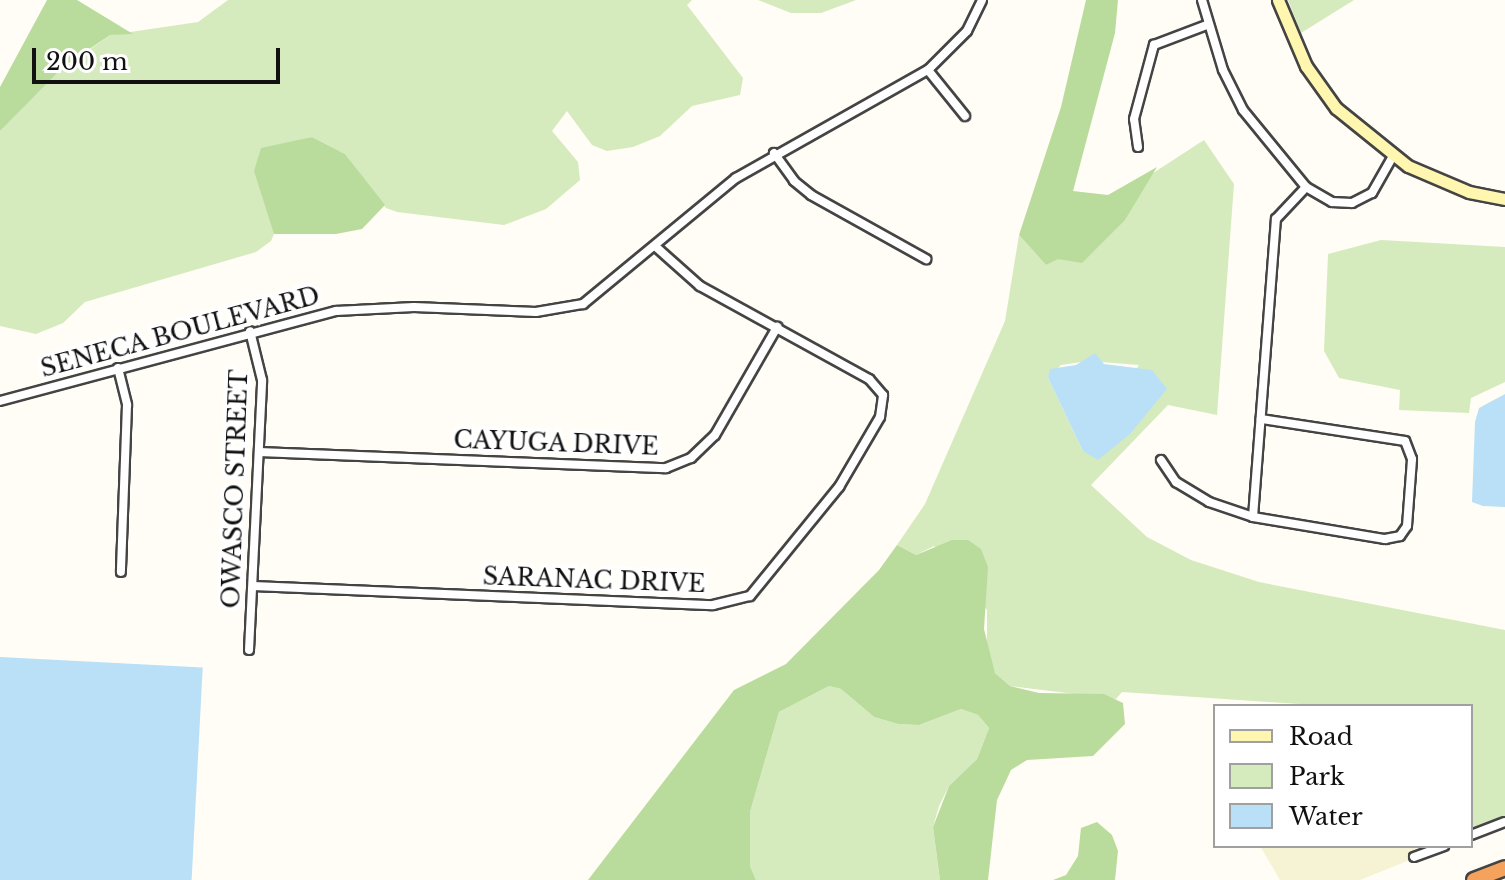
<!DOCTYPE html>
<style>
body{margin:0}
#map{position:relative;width:1505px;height:880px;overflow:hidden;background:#fffdf5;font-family:"Libre Baskerville",serif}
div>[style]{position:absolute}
.farmland>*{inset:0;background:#f6f3d4}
.green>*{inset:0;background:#d5ebbd}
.forest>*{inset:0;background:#b9dc9c}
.water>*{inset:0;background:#b9e0f7;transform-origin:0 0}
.roads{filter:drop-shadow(2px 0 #444) drop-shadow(-2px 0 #444) drop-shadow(0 2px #444) drop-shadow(0 -2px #444)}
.street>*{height:8px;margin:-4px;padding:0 4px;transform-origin:4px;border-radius:4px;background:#fff}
.secondary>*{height:11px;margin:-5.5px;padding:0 5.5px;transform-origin:5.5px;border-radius:5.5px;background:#fff6b0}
.highway>*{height:14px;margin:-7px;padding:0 7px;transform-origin:7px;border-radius:7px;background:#f5a25d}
span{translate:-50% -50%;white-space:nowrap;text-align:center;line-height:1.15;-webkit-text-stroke:8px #fff;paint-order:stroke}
.street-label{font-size:24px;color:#111}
.legend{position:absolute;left:1213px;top:704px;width:260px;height:144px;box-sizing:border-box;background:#fff;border:2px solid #a0a0a0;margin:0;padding:10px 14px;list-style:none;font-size:24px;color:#111}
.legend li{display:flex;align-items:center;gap:16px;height:40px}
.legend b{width:40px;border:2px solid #a0a0a0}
.scale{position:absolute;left:32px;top:48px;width:248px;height:36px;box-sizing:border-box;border:4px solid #111;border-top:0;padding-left:10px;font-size:24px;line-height:28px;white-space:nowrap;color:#111;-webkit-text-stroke:6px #fff;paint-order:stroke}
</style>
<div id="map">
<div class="farmland">
<div style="clip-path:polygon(1260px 846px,1418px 846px,1408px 855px,1410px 860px,1360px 880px,1280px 880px)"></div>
</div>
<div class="green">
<div style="clip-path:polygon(228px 0,692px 0,687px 5px,743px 78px,740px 95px,692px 106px,660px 136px,633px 147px,607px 151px,592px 145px,567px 111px,552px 131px,578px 162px,580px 180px,546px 209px,504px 225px,397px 212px,386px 208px,345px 154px,312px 137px,289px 143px,267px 200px,276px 229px,271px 241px,256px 252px,85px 302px,63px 323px,36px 334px,0 326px,0 131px,39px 86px,110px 35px,198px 22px)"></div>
<div style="clip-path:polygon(758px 0,856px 0,821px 13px,791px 13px)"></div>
<div style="clip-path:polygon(1288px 0,1354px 0,1301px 33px)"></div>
<div style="clip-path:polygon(evenodd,1204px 140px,1234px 184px,1217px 415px,1168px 405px,1091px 485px,1147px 537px,1191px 560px,1259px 582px,1505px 630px,1505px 818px,1471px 831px,1471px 706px,1329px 706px,1122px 692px,1116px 699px,1010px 686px,995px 673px,987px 655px,987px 610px,934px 546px,916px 555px,897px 545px,925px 504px,1005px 321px,1019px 235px,1046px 265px,1125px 220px,1147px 177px,1204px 140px,1088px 361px,1139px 365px,1083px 451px,1048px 378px,1061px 365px,1088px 361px)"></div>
<div style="clip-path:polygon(1381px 240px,1505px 247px,1505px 382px,1471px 398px,1469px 413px,1399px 410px,1400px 390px,1339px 378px,1324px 351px,1328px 254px)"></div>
<div style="clip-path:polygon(829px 686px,841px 689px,874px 717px,898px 724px,919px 725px,961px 709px,978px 715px,989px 728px,977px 759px,949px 786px,939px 806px,933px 827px,940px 880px,756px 880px,750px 866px,750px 812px,779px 712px)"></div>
</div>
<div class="forest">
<div style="clip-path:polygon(47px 0,77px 0,133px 34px,110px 35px,63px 67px,0 131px,0 87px)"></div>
<div style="clip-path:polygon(1086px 0,1118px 0,1115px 33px,1073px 191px,1108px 195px,1157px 167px,1125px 220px,1082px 263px,1058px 259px,1046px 265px,1019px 235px,1061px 107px)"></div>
<div style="clip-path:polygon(312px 137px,345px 154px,385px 205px,362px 229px,336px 234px,274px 234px,254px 171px,261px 148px)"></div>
<div style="clip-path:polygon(952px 540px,968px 540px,981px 549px,988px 567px,984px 629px,995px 673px,1010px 686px,1039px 693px,1104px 694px,1123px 703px,1125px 724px,1093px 756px,1027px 760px,1011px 770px,997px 800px,988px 880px,940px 880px,933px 827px,949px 786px,977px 759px,989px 728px,978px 715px,961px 709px,919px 725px,898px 724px,874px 717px,841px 689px,829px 686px,779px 712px,750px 812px,750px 866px,756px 880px,588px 880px,734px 690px,786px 664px,879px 570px,897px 545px,916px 555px)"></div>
<div style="clip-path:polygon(1097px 822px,1112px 835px,1118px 851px,1115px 880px,1053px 880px,1066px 875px,1078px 856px,1081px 828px)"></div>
</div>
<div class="water">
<div style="clip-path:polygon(1095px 353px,1104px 364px,1152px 370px,1167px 389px,1130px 434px,1098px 460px,1083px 451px,1048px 378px,1050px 369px,1076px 365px)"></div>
<div style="clip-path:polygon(1505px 394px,1505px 507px,1483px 506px,1472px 502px,1475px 422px,1479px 408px)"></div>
<div style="left:0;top:657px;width:203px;height:223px;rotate:3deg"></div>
</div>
<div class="roads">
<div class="street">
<div style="left:1202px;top:0;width:73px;rotate:73.3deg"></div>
<div style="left:1223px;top:70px;width:45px;rotate:63.4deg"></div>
<div style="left:1243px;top:110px;width:99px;rotate:50.7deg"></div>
<div style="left:1306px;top:187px;width:30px;rotate:30deg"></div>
<div style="left:1332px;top:202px;width:20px;rotate:3deg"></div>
<div style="left:1352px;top:203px;width:22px;rotate:-27deg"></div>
<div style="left:1372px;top:193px;width:43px;rotate:-60.4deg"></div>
<div style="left:928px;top:70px;width:59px;rotate:51.2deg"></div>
<div style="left:1138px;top:147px;width:28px;rotate:-98deg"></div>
<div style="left:1134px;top:119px;width:77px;rotate:-74.9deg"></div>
<div style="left:1154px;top:45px;width:57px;rotate:-20.7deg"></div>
<div style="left:774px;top:153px;width:34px;rotate:54deg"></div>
<div style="left:794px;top:181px;width:22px;rotate:39deg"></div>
<div style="left:811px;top:195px;width:132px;rotate:29.1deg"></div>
<div style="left:118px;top:368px;width:38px;rotate:76deg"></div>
<div style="left:127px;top:405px;width:167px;rotate:92.1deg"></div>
<div style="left:0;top:401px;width:348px;rotate:-15deg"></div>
<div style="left:336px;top:311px;width:78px;rotate:-2.9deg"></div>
<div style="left:414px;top:307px;width:122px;rotate:2.3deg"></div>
<div style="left:536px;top:312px;width:48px;rotate:-9.7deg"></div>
<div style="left:583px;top:304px;width:198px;rotate:-39.5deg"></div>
<div style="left:736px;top:178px;width:220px;rotate:-29.4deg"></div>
<div style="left:928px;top:70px;width:55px;rotate:-45deg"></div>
<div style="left:967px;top:31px;width:34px;rotate:-64deg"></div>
<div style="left:259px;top:452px;width:407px;rotate:2.3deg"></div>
<div style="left:666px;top:468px;width:27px;rotate:-22deg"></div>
<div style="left:691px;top:458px;width:33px;rotate:-44deg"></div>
<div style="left:715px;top:435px;width:125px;rotate:-60.1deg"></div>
<div style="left:1161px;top:460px;width:27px;rotate:56deg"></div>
<div style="left:1176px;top:482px;width:39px;rotate:31deg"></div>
<div style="left:1209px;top:502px;width:46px;rotate:18.8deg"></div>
<div style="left:1253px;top:517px;width:134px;rotate:9.5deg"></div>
<div style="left:1385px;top:539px;width:15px;rotate:-11deg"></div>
<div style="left:1400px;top:536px;width:12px;rotate:-55deg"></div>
<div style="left:1407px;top:526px;width:67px;rotate:-85.7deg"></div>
<div style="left:1412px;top:459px;width:19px;rotate:-111deg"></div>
<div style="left:1405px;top:441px;width:146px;rotate:-171.3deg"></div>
<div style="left:1253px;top:517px;width:299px;rotate:-85.6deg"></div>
<div style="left:1276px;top:219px;width:44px;rotate:-46.8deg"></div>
<div style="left:253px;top:586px;width:460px;rotate:2.4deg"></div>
<div style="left:713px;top:605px;width:38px;rotate:-14deg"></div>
<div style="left:750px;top:596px;width:141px;rotate:-50.8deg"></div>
<div style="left:839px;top:487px;width:81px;rotate:-59.6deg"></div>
<div style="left:880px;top:417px;width:22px;rotate:-82deg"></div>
<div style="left:883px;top:395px;width:21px;rotate:-131deg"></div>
<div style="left:869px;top:379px;width:193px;rotate:-151.2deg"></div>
<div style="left:700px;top:286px;width:60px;rotate:-138.4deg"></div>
<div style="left:249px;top:650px;width:270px;rotate:-87.2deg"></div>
<div style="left:262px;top:380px;width:50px;rotate:-103.8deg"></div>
<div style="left:1471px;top:835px;width:36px;rotate:-21deg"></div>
<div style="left:1414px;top:857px;width:32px;rotate:-20deg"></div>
</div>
<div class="secondary">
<div style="left:1278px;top:0;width:72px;rotate:67deg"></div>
<div style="left:1306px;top:66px;width:52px;rotate:54.5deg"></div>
<div style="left:1336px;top:108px;width:92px;rotate:38.9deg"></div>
<div style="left:1408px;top:166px;width:66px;rotate:23.1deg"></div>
<div style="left:1469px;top:192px;width:37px;rotate:11deg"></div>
</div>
<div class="highway">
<div style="left:1474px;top:880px;width:33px;rotate:-21deg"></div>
</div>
</div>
<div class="street-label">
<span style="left:180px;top:332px;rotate:-15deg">SENECA BOULEVARD</span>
<span style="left:556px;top:443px;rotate:2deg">CAYUGA DRIVE</span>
<span style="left:235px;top:489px;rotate:-88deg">OWASCO STREET</span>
<span style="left:594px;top:580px;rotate:2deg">SARANAC DRIVE</span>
</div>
<ul class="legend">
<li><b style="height:10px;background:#fff6b0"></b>Road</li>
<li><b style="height:22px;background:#d5ebbd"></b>Park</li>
<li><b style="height:22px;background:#b9e0f7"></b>Water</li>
</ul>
<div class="scale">200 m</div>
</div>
